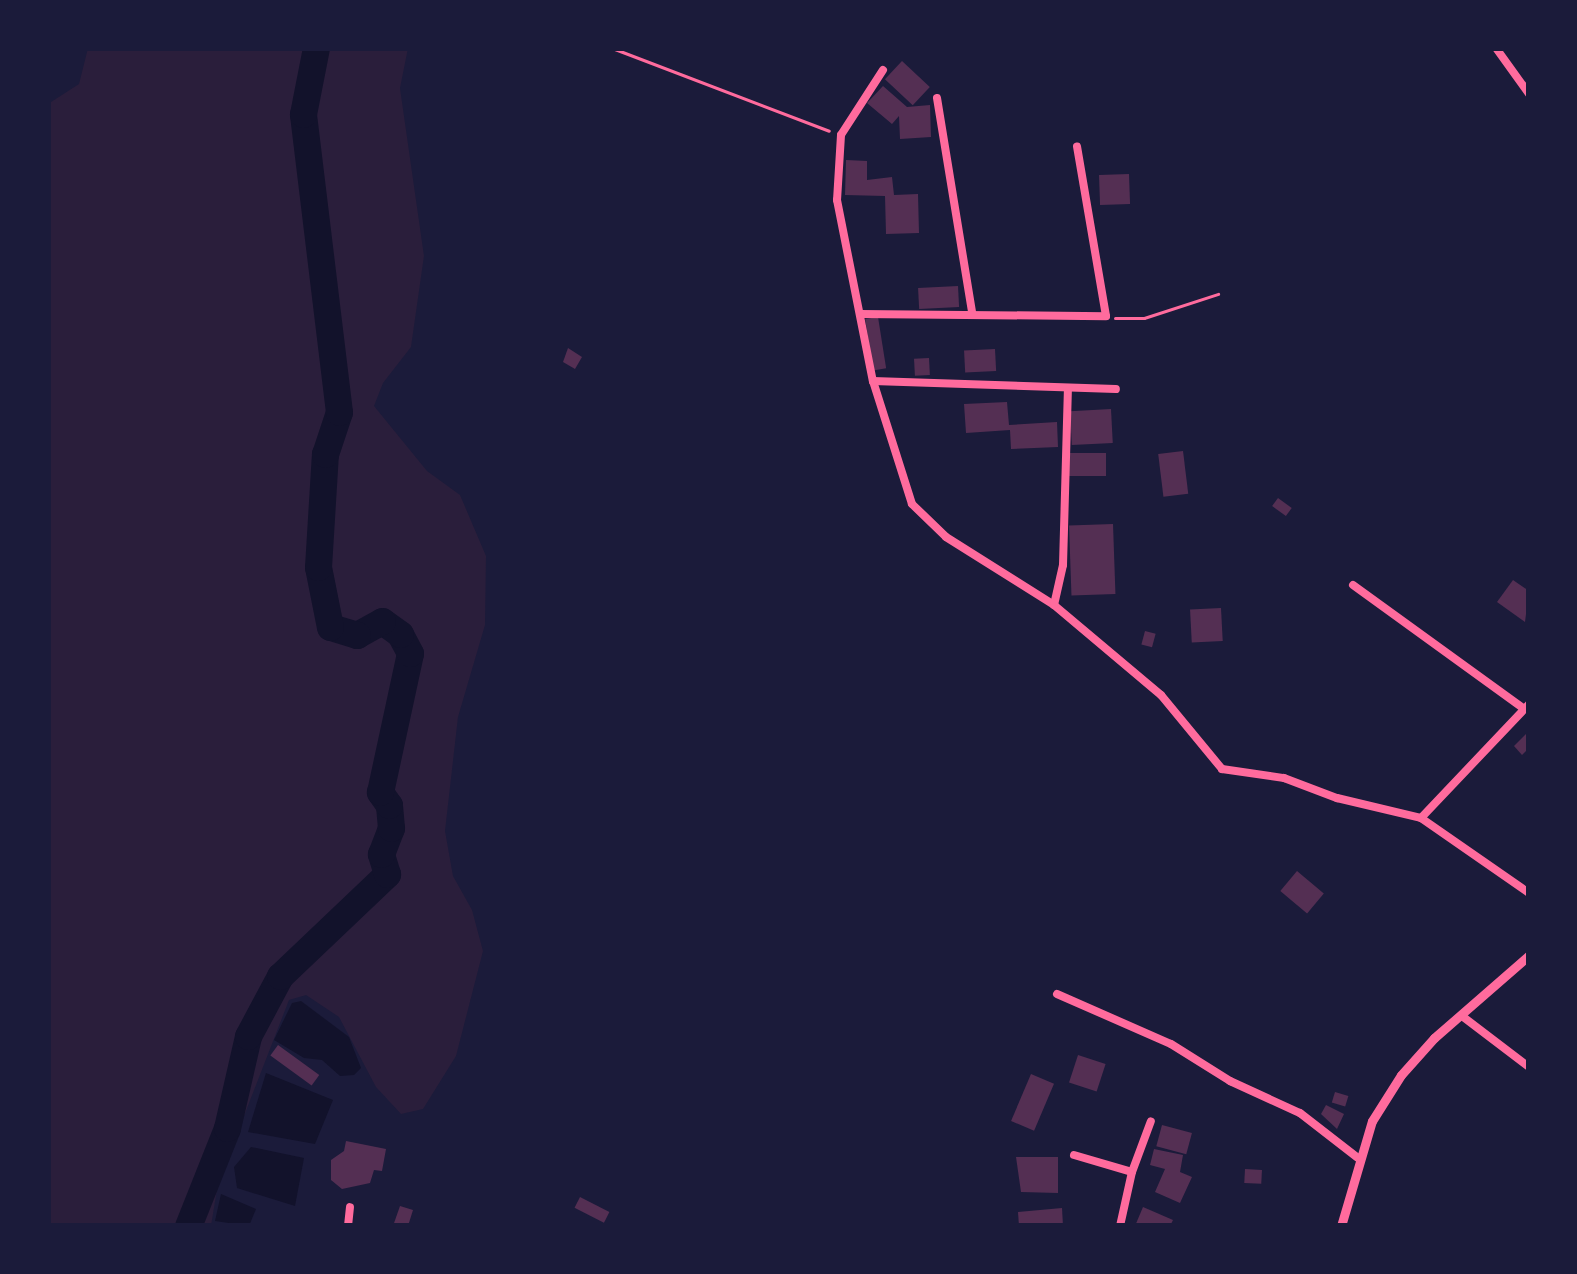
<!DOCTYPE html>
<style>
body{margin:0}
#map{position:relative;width:1577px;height:1274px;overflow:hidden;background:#1b1b3a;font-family:"Exo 2",sans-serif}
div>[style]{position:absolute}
.green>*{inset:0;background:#2a1e3b}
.water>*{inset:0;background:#12122b}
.river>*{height:27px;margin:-13.5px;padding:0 13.5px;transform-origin:13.5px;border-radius:13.5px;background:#12122b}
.building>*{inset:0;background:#542f53;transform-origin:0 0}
.path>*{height:3px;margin:-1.5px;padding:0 1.5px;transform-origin:1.5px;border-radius:1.5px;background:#ff6b9d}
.minor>*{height:8px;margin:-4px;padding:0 4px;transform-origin:4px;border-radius:4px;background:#ff6b9d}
.tertiary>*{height:9px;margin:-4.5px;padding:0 4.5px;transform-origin:4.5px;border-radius:4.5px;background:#ff6b9d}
span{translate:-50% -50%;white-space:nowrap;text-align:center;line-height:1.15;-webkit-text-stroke:12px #1b1b3a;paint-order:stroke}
.frame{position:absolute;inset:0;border:51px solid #1b1b3a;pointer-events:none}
</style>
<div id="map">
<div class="green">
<div style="clip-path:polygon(88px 48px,408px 48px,400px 88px,424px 256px,411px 347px,383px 383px,374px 406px,427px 471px,460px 495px,486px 556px,485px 625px,458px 717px,445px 831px,453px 876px,472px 910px,483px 951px,456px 1056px,423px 1109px,401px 1114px,376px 1087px,339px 1017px,306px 995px,289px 1000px,218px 1183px,211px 1226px,48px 1226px,48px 104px,79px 84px)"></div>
</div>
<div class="water">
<div style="clip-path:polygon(301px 1001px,349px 1037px,361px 1068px,354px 1075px,340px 1076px,322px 1060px,304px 1058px,274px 1040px,292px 1003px)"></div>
<div style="clip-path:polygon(266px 1073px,333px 1100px,315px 1144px,248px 1132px)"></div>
<div style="clip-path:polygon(251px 1147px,304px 1158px,295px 1206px,237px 1188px,234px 1167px)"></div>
<div style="clip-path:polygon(221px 1194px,256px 1209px,249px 1226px,215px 1221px)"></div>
</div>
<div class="river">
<div style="left:188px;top:1226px;width:105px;rotate:-68.3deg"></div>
<div style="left:227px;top:1128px;width:94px;rotate:-77.1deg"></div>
<div style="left:248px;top:1036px;width:68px;rotate:-61.9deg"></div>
<div style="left:280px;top:976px;width:148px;rotate:-43.6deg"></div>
<div style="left:387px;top:874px;width:21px;rotate:-107deg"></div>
<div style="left:381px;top:854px;width:28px;rotate:-69deg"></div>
<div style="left:391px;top:828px;width:23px;rotate:-95deg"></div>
<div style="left:389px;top:805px;width:16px;rotate:-125deg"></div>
<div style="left:380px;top:792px;width:142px;rotate:-77.8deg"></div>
<div style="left:410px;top:653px;width:21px;rotate:-118deg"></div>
<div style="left:400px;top:634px;width:22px;rotate:-144deg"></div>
<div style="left:382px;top:621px;width:29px;rotate:151deg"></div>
<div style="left:357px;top:635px;width:28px;rotate:-163deg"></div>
<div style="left:330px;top:627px;width:61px;rotate:-101.3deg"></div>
<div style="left:318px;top:567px;width:113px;rotate:-86.5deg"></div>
<div style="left:325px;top:454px;width:44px;rotate:-71.6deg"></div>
<div style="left:339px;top:412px;width:300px;rotate:-96.9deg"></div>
<div style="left:303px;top:114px;width:67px;rotate:-78.9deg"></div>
</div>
<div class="building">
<div style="left:902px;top:61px;width:38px;height:25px;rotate:43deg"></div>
<div style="clip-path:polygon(883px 86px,907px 107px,930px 105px,931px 137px,900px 139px,899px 116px,892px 124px,867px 103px)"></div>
<div style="clip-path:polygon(846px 160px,867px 161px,867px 180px,892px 177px,894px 195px,918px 194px,919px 233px,886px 234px,885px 196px,845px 195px)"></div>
<div style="left:1129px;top:174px;width:30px;height:30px;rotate:88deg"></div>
<div style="left:958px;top:286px;width:21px;height:40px;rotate:87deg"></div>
<div style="left:878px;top:317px;width:52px;height:13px;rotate:81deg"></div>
<div style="clip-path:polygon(568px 348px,582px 357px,575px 369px,563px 362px)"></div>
<div style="left:995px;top:349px;width:22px;height:31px;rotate:87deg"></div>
<div style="left:929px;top:358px;width:17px;height:15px;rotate:87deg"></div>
<div style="clip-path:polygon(1007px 402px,1009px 425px,1057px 422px,1058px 447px,1011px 449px,1010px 430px,966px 433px,964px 404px)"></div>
<div style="left:1111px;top:409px;width:34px;height:41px;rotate:87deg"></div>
<div style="left:1183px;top:451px;width:43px;height:25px;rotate:83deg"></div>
<div style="left:1106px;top:453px;width:23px;height:39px;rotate:90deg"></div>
<div style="left:1278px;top:498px;width:17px;height:10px;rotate:36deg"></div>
<div style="left:1113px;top:524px;width:70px;height:44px;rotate:88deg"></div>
<div style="clip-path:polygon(1513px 580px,1529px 591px,1525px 622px,1497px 602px)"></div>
<div style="left:1221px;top:608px;width:33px;height:31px;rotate:87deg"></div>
<div style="left:1145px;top:631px;width:11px;height:14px;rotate:15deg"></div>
<div style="clip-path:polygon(1526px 734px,1529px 748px,1522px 755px,1514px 746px)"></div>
<div style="left:1297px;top:871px;width:35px;height:26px;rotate:40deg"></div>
<div style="left:278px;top:1045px;width:51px;height:13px;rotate:36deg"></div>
<div style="left:1078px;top:1055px;width:29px;height:29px;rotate:18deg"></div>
<div style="left:1031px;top:1074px;width:25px;height:51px;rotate:23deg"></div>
<div style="left:1335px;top:1092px;width:14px;height:11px;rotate:17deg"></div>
<div style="clip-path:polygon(1326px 1105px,1344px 1114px,1337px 1129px,1321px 1114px)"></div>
<div style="left:1162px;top:1125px;width:31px;height:22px;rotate:15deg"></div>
<div style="clip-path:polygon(346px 1141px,386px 1149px,382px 1171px,374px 1170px,370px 1183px,342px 1189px,331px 1180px,331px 1160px,344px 1151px)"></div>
<div style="clip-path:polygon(1154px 1149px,1183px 1155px,1180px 1172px,1192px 1177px,1180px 1203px,1155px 1192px,1165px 1169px,1150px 1165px)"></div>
<div style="clip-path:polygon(1016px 1157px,1058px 1157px,1058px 1193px,1021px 1192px)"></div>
<div style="left:1245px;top:1169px;width:17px;height:14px;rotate:3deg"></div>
<div style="left:580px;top:1197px;width:33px;height:12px;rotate:27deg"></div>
<div style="clip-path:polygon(400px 1206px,413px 1210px,408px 1226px,393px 1226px)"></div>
<div style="clip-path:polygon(1143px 1207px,1173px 1220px,1170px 1226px,1135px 1226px)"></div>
<div style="clip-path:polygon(1062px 1208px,1063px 1226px,1019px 1226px,1018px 1212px)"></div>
</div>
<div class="path">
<div style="left:612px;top:48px;width:232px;rotate:20.9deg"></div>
<div style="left:1115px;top:318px;width:29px"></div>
<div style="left:1144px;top:318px;width:78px;rotate:-18deg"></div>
</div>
<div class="minor">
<div style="left:1496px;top:48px;width:57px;rotate:54.3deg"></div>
<div style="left:883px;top:70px;width:77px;rotate:122.9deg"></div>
<div style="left:841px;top:135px;width:65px;rotate:93.5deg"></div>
<div style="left:837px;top:200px;width:185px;rotate:78.8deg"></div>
<div style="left:873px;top:381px;width:129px;rotate:72.4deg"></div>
<div style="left:912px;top:504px;width:47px;rotate:44.1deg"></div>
<div style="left:946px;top:537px;width:128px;rotate:32.2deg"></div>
<div style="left:1054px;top:605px;width:140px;rotate:40.1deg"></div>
<div style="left:1161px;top:695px;width:96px;rotate:50.5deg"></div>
<div style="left:1222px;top:769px;width:63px;rotate:8.3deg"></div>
<div style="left:1284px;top:778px;width:57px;rotate:20.7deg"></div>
<div style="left:1337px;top:798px;width:86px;rotate:13.4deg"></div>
<div style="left:1421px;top:818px;width:131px;rotate:34.8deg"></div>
<div style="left:937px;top:98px;width:217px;rotate:80.7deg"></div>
<div style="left:860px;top:314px;width:246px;rotate:0.5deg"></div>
<div style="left:1106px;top:316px;width:172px;rotate:-99.7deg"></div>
<div style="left:873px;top:381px;width:243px;rotate:1.9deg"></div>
<div style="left:1353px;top:585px;width:211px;rotate:35.9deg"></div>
<div style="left:1054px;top:605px;width:41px;rotate:-77.3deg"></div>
<div style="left:1063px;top:565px;width:177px;rotate:-88.4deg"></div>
<div style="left:1421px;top:818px;width:157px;rotate:-46.5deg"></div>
<div style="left:1057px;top:994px;width:124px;rotate:23.7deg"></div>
<div style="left:1171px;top:1044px;width:70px;rotate:32.1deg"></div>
<div style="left:1230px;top:1081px;width:77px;rotate:24.6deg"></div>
<div style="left:1300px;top:1113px;width:73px;rotate:37.8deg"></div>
<div style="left:1462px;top:1016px;width:84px;rotate:37.3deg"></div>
<div style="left:1074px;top:1155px;width:60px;rotate:16.3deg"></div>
<div style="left:1132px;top:1172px;width:54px;rotate:-69.6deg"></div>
<div style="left:348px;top:1226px;width:19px;rotate:-84deg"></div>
<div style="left:1120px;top:1226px;width:55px;rotate:-77.5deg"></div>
</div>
<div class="tertiary">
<div style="left:1341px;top:1226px;width:109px;rotate:-73.6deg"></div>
<div style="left:1372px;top:1121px;width:54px;rotate:-57.8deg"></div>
<div style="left:1401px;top:1075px;width:50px;rotate:-48.3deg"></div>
<div style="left:1434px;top:1038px;width:126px;rotate:-41.1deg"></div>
</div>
<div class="frame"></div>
</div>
